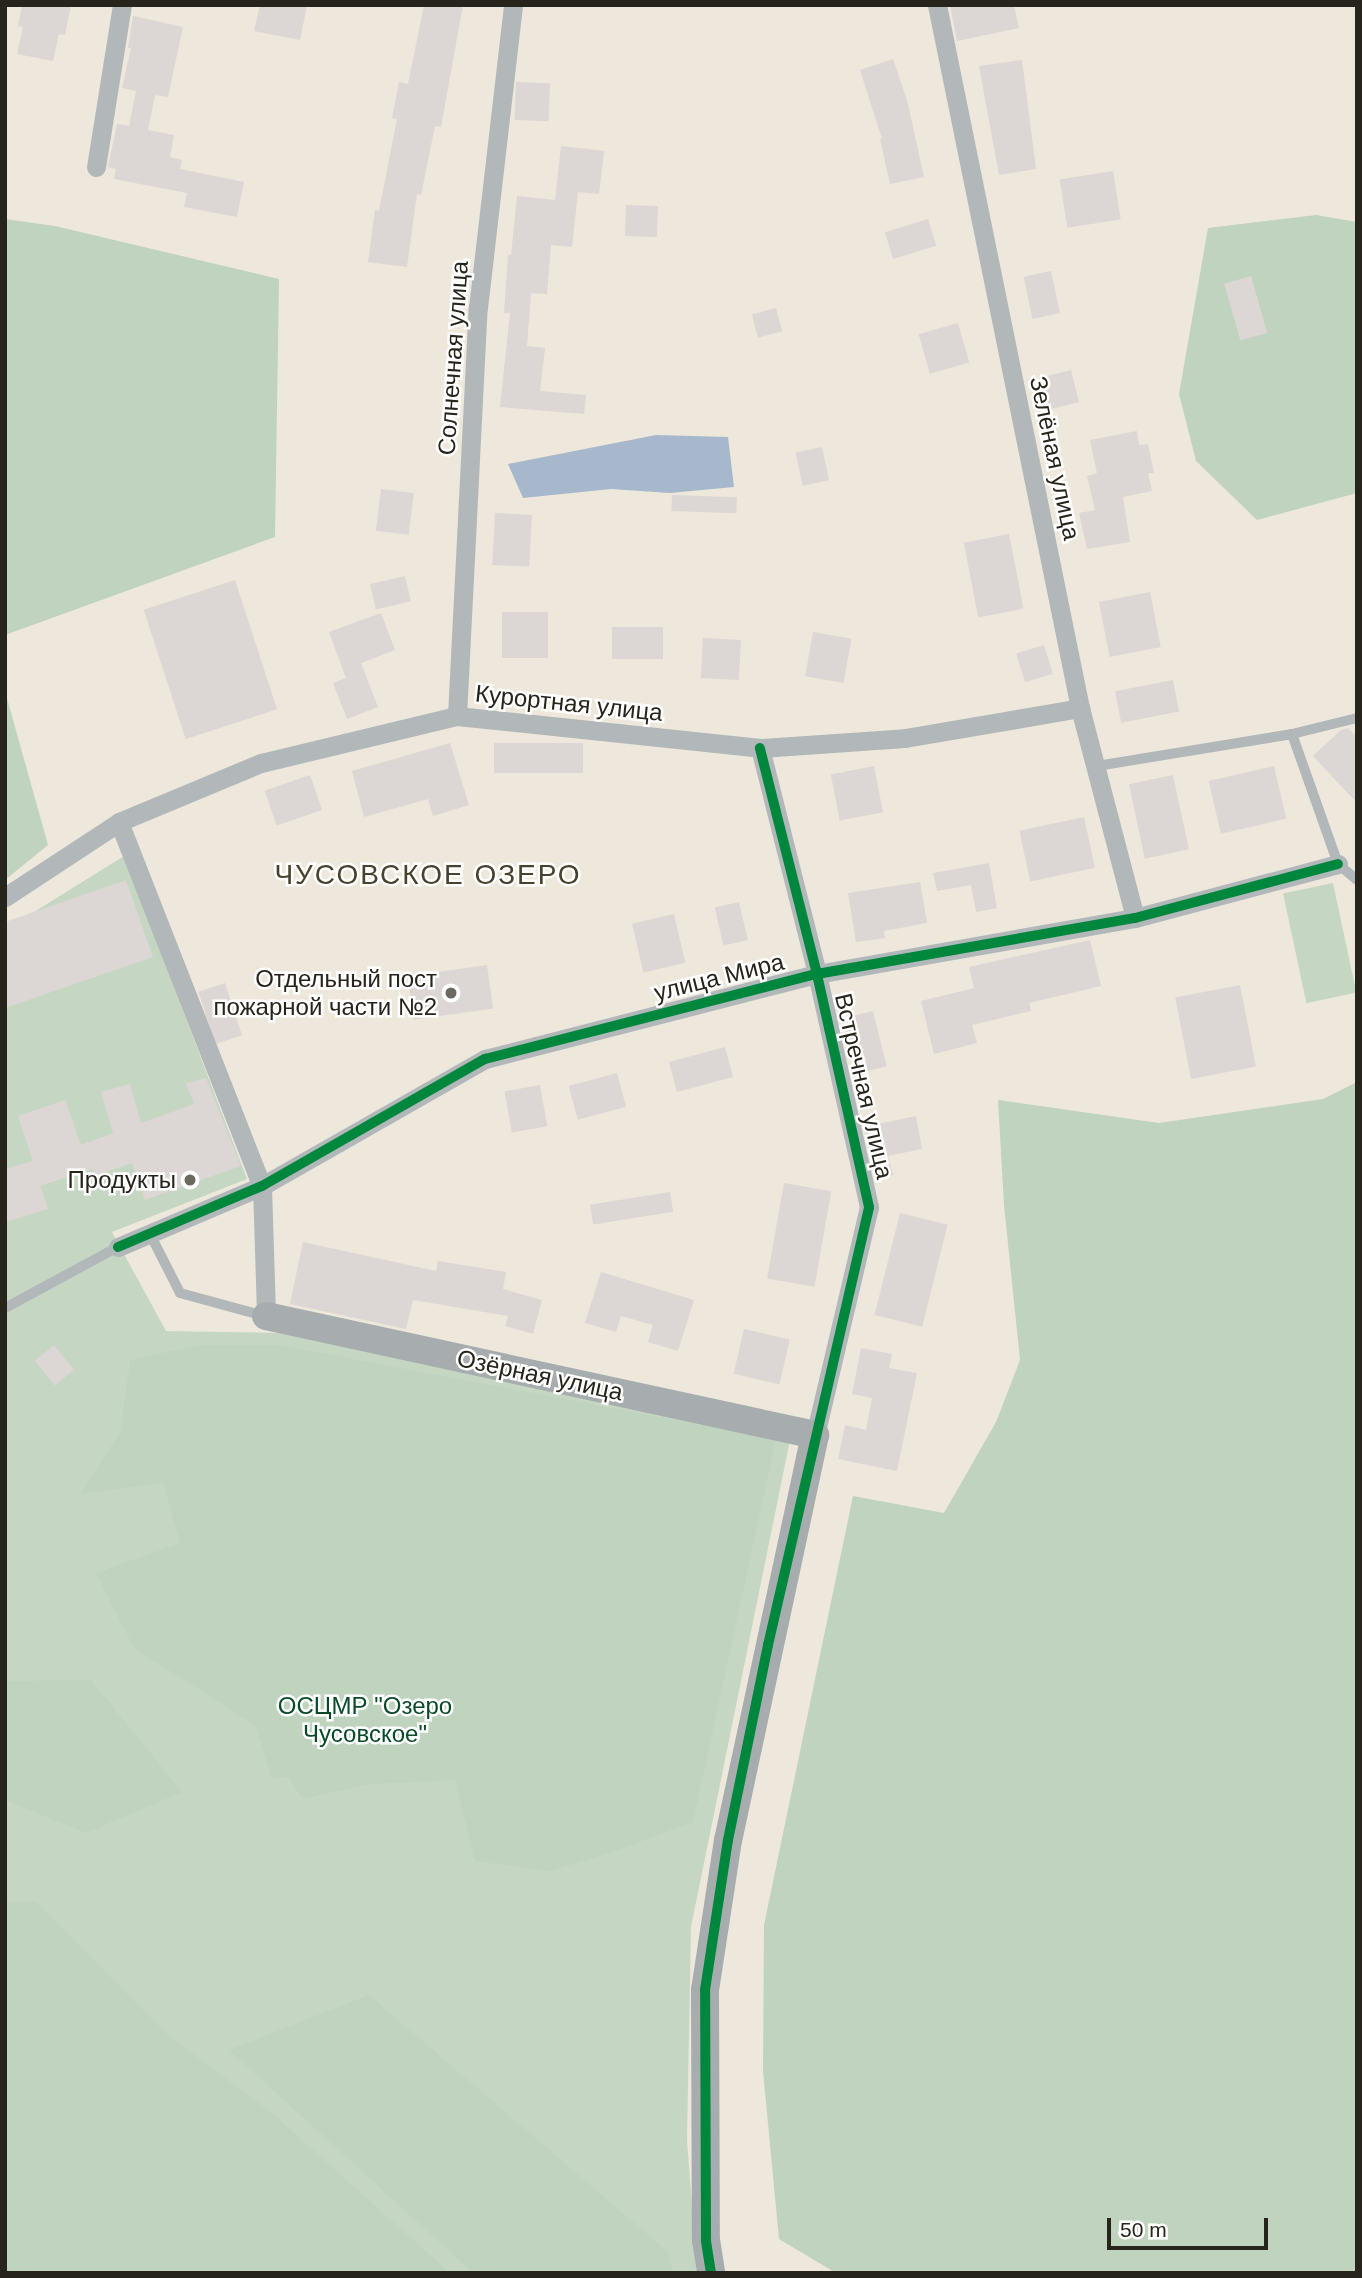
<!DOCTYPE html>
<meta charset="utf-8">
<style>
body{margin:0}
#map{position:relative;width:1362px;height:2278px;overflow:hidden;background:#ede8db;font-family:Arial,sans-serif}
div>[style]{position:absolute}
.green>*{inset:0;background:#c5d7c3;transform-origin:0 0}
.forest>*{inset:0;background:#c0d3be}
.water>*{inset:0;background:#a8b8cc}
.building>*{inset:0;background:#dcd6d4;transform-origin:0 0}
.lane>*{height:10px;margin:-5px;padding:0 5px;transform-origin:5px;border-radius:5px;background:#b2b8b9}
.street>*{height:19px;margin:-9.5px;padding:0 9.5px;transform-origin:9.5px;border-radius:9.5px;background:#b2b8b9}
.secondary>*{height:28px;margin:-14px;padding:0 14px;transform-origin:14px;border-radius:14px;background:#a7adaf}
.cycleway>*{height:10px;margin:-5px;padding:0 5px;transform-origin:5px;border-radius:5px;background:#00873e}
.dots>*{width:19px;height:19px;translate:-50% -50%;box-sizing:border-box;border:4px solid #fff;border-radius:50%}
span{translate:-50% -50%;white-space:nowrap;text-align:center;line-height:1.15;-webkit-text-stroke:5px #fff;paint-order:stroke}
.street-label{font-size:24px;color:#27241b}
.poi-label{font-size:24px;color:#27241b}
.right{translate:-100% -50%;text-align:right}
.park-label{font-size:24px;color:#094b28}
.quarter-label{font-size:28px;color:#47412d;letter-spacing:2px}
.frame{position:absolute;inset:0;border:7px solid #27241b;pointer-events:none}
.scale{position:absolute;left:1107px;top:2218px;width:161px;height:32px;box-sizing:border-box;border:4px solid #27241b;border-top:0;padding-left:9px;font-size:21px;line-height:24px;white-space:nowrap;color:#27241b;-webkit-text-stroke:5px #fff;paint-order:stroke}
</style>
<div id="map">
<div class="green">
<div style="clip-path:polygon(124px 856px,247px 1179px,112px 1232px,166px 1331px,280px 1333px,790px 1440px,691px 1927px,687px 2140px,697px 2273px,413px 2273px,5px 1936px,5px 930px)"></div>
<div style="left:1333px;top:883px;width:112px;height:51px;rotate:78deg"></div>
</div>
<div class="forest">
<div style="clip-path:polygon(1316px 215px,1357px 222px,1357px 493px,1257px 520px,1196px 461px,1179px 394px,1208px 228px)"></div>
<div style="clip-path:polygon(5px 219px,55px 226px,279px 279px,275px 537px,5px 635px)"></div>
<div style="clip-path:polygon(5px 691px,48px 845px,5px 880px)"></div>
<div style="clip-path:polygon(1357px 1082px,1357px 2273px,836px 2273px,779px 2239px,763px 2071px,764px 1925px,853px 1496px,944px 1513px,996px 1422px,1020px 1360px,1004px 1205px,998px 1100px,1159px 1123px,1323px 1099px)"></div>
<div style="clip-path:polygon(200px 1345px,279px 1345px,776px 1439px,693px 1822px,610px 1853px,550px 1871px,475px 1861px,455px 1780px,370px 1784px,303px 1799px,288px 1777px,272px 1779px,255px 1725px,134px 1648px,96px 1573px,180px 1543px,163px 1483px,81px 1494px,121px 1430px,130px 1360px)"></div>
<div style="clip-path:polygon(91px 1680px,182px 1792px,86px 1833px,5px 1800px,5px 1681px)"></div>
<div style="clip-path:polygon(35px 1901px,169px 2036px,272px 2113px,450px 2273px,5px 2273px,5px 1902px)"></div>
<div style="clip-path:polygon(369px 1995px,668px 2252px,673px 2273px,473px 2273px,229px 2050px)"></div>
</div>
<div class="water">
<div style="clip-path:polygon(656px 435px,728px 437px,734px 487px,670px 493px,611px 489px,523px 498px,508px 464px)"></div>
</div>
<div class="building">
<div style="clip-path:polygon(22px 5px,71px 5px,65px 35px,59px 34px,53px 61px,17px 54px,23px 27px,18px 26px)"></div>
<div style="clip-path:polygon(260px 5px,307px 5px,300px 40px,254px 31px)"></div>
<div style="clip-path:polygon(424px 5px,463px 5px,441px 127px,435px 126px,421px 195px,417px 194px,407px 267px,368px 262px,375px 210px,379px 211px,397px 119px,392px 118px,399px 82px,408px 84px)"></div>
<div style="clip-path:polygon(950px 5px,1014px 5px,1019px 28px,957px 41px)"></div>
<div style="clip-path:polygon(133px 16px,183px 27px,168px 97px,155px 95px,148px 130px,174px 135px,170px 157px,182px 160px,180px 169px,244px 182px,237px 217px,184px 207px,187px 193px,114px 179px,116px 169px,108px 167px,117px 124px,129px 126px,136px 91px,122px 88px,131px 48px,128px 48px)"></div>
<div style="clip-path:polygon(893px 59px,907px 100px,924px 177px,890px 184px,880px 139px,882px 139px,860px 70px)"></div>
<div style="clip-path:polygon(1022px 60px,1036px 169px,999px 175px,979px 66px)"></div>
<div style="left:516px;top:82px;width:34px;height:38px;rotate:2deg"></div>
<div style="clip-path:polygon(561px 146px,604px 151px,599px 194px,578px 192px,572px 247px,551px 245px,547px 294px,531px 293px,527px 346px,545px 348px,540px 391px,586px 395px,584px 414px,500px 407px,510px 313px,504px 313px,508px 255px,511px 255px,517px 196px,555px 200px)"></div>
<div style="left:1113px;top:171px;width:49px;height:54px;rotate:81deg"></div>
<div style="left:626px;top:205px;width:32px;height:31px;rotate:2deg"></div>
<div style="left:928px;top:219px;width:28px;height:45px;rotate:73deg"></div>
<div style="left:1051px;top:271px;width:43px;height:28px;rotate:78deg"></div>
<div style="left:1251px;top:276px;width:59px;height:28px;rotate:74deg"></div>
<div style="left:776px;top:308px;width:24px;height:25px;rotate:75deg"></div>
<div style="left:958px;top:323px;width:41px;height:41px;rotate:74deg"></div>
<div style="left:1071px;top:370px;width:33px;height:30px;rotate:76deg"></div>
<div style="clip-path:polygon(1137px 431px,1139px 445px,1148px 444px,1154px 473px,1148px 473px,1152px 491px,1123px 497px,1130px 542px,1087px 549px,1079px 513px,1095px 510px,1087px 476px,1097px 473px,1090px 440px)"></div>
<div style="left:822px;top:447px;width:34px;height:27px;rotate:78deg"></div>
<div style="left:381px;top:489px;width:33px;height:42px;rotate:7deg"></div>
<div style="left:672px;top:495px;width:65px;height:16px;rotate:2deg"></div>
<div style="left:495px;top:513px;width:37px;height:52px;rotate:3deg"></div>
<div style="left:1009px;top:534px;width:76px;height:46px;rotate:79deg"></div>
<div style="left:405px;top:576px;width:26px;height:36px;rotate:77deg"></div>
<div style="left:235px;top:580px;width:136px;height:96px;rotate:72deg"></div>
<div style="left:1150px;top:592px;width:56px;height:52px;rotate:79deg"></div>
<div style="left:502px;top:612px;width:46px;height:46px"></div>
<div style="clip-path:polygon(381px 613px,395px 650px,361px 663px,378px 707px,347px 719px,333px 683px,346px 678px,329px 632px)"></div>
<div style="left:612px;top:627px;width:51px;height:32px"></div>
<div style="left:813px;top:632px;width:39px;height:45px;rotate:10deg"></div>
<div style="left:703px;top:638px;width:38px;height:40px;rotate:3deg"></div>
<div style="left:1044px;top:645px;width:30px;height:29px;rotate:73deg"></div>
<div style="left:1173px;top:680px;width:32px;height:59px;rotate:79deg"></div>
<div style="clip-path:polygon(1348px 728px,1357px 737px,1357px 803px,1313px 756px,1341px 730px)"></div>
<div style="clip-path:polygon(450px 743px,469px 805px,433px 816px,428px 799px,364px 817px,352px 771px)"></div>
<div style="left:494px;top:743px;width:89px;height:30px"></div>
<div style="left:874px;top:766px;width:47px;height:44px;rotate:79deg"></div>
<div style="left:1274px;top:766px;width:54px;height:67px;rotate:77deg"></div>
<div style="left:310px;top:775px;width:37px;height:48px;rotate:71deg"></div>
<div style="left:1173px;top:775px;width:76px;height:45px;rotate:78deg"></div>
<div style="left:1084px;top:817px;width:52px;height:66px;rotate:78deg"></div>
<div style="clip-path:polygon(989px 863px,997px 908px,976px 912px,971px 885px,937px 891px,933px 873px)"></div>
<div style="clip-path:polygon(126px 880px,153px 957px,5px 1008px,5px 922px)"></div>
<div style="clip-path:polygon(920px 882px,927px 923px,884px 931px,885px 938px,856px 942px,848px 893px)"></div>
<div style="left:739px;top:902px;width:39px;height:25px;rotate:77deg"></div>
<div style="left:674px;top:914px;width:50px;height:43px;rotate:77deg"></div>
<div style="clip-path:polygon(1090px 940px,1101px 986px,1029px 1003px,1031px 1011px,972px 1025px,977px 1043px,934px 1054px,921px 1001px,974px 988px,969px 967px)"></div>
<div style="left:487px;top:965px;width:44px;height:80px;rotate:82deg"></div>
<div style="left:225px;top:983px;width:55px;height:28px;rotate:72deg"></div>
<div style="left:1240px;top:985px;width:83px;height:66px;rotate:79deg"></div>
<div style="left:873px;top:1011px;width:57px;height:31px;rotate:76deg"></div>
<div style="left:725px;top:1047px;width:31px;height:58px;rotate:75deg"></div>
<div style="left:617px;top:1073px;width:35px;height:50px;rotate:75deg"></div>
<div style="clip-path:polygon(206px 1078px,241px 1166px,145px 1200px,132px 1163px,95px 1176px,92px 1169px,40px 1186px,48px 1209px,5px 1222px,5px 1169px,33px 1161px,18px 1116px,65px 1100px,81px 1145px,113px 1133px,101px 1092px,130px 1084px,141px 1123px,194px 1104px,186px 1083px)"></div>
<div style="left:540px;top:1085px;width:42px;height:36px;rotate:80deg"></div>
<div style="clip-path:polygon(916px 1116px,922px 1149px,888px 1156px,893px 1175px,875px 1179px,864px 1127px)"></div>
<div style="left:784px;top:1183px;width:48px;height:97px;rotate:10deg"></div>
<div style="left:670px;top:1192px;width:20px;height:81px;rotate:81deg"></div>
<div style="left:900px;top:1213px;width:49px;height:105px;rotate:14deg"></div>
<div style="clip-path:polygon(303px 1242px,436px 1271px,438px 1261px,506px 1272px,503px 1289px,542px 1300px,533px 1334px,505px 1326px,508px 1316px,413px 1300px,406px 1329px,290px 1304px)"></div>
<div style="clip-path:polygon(601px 1272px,694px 1300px,678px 1351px,648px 1342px,653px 1325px,621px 1316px,616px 1332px,585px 1323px)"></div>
<div style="left:744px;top:1329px;width:47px;height:46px;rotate:13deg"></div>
<div style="left:54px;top:1345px;width:32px;height:25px;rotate:51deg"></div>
<div style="clip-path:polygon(861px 1348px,892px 1354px,889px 1368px,917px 1373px,897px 1471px,838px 1459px,845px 1425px,866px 1430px,872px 1398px,852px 1394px)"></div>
</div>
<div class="lane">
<div style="left:1292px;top:734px;width:138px;rotate:70.5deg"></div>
<div style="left:1338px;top:864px;width:25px;rotate:40deg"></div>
<div style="left:1097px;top:766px;width:198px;rotate:-9.3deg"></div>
<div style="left:1292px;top:734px;width:67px;rotate:-13.8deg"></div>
<div style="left:150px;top:1234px;width:66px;rotate:63deg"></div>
<div style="left:180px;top:1293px;width:87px;rotate:15.3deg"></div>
<div style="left:5px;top:1308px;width:128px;rotate:-28.4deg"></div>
</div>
<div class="street">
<div style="left:937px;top:5px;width:717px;rotate:78.5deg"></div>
<div style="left:1080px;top:708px;width:217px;rotate:75.3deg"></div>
<div style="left:96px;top:167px;width:164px;rotate:-80.9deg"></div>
<div style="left:457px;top:716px;width:409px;rotate:-87.1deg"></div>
<div style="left:478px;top:308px;width:305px;rotate:-83.4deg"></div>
<div style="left:760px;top:748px;width:233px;rotate:75.8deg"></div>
<div style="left:817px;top:974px;width:239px;rotate:77.4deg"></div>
<div style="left:869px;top:1207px;width:234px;rotate:103.3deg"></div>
<div style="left:119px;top:822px;width:391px;rotate:68.6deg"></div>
<div style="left:262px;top:1186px;width:130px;rotate:88.2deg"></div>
<div style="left:5px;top:897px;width:136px;rotate:-33.3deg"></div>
<div style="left:119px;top:822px;width:154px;rotate:-22.6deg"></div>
<div style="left:261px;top:763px;width:202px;rotate:-13.5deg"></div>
<div style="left:457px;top:716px;width:305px;rotate:6deg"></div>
<div style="left:760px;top:748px;width:145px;rotate:-3.9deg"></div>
<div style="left:905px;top:738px;width:178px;rotate:-9.7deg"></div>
<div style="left:118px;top:1247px;width:156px;rotate:-23deg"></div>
<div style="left:262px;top:1186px;width:257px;rotate:-29.7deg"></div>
<div style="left:485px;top:1059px;width:343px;rotate:-14.4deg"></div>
<div style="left:817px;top:974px;width:323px;rotate:-10deg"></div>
<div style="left:1135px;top:918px;width:210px;rotate:-14.9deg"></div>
</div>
<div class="secondary">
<div style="left:266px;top:1316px;width:562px;rotate:12.23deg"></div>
<div style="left:815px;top:1435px;width:414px;rotate:102.1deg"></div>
<div style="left:728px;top:1840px;width:152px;rotate:98.7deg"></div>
<div style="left:705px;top:1990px;width:250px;rotate:89.8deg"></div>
<div style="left:706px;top:2240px;width:33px;rotate:81deg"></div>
</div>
<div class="cycleway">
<div style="left:118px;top:1247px;width:156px;rotate:-23deg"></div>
<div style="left:262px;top:1186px;width:257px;rotate:-29.7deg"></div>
<div style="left:485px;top:1059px;width:343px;rotate:-14.4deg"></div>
<div style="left:817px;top:974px;width:323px;rotate:-10deg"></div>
<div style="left:1135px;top:918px;width:210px;rotate:-14.9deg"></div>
<div style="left:711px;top:2273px;width:33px;rotate:-99deg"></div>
<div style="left:706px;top:2240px;width:250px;rotate:-90.2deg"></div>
<div style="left:705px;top:1990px;width:152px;rotate:-81.3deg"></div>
<div style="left:728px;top:1840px;width:199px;rotate:-78.4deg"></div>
<div style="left:768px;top:1645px;width:449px;rotate:-77deg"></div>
<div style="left:869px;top:1207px;width:239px;rotate:-102.6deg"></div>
<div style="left:817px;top:974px;width:233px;rotate:-104.2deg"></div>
</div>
<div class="dots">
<div style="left:451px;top:993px;background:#6c695e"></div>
<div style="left:190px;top:1180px;background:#6c695e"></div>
</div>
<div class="street-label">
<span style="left:453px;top:358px;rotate:-86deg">Солнечная улица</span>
<span style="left:1055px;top:458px;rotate:78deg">Зелёная улица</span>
<span style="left:569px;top:703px;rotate:6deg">Курортная улица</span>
<span style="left:719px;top:977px;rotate:-14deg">улица Мира</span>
<span style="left:864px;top:1086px;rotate:77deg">Встречная улица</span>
<span style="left:540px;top:1375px;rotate:12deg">Озёрная улица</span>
</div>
<div class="poi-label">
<span class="right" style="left:437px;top:993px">Отдельный пост<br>пожарной части №2</span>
<span class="right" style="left:176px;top:1180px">Продукты</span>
</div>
<div class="park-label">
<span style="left:365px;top:1720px">ОСЦМР "Озеро<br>Чусовское"</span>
</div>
<div class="quarter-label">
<span style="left:428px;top:875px">ЧУСОВСКОЕ ОЗЕРО</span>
</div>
<div class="frame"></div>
<div class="scale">50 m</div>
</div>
